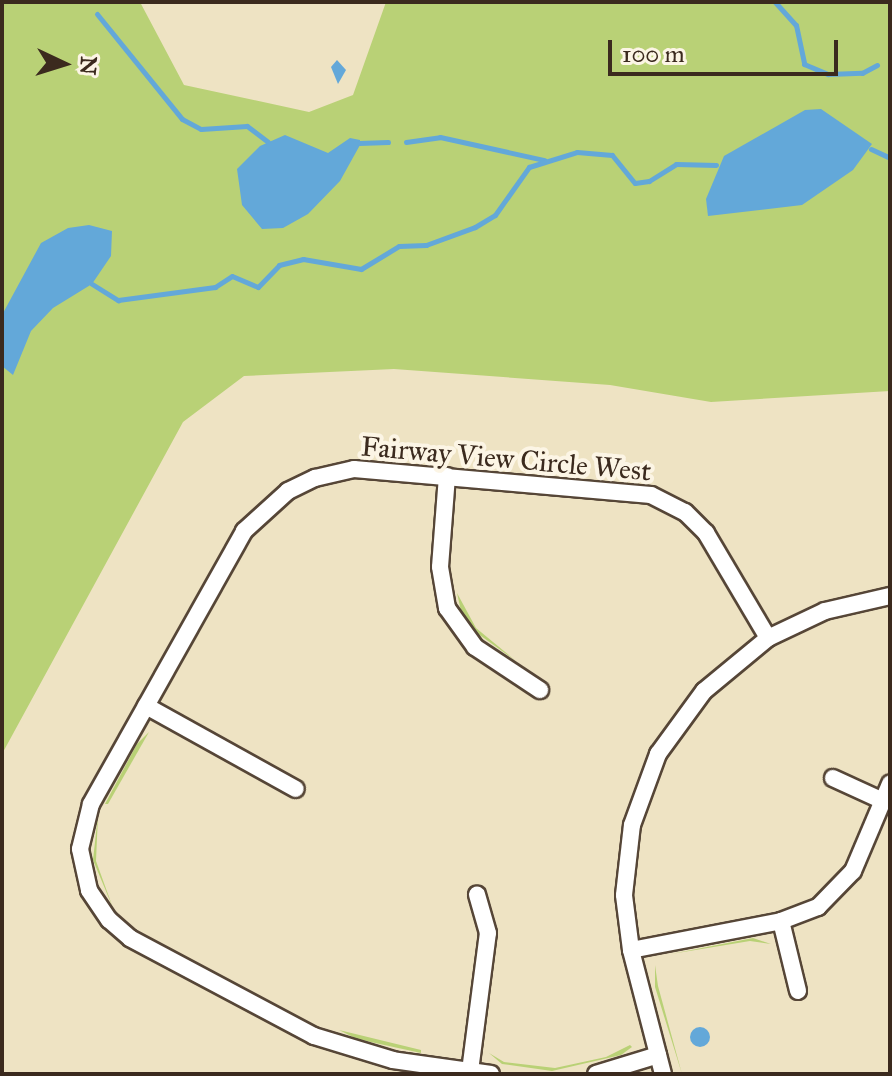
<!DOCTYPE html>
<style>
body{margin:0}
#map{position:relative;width:892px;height:1076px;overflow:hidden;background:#eee3c3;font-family:"IM FELL Great Primer",serif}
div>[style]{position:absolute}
.green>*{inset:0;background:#b9d176}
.water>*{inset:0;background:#63a8d9}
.round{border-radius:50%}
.stream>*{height:5px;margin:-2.5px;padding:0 2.5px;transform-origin:2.5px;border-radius:2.5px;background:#63a8d9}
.roads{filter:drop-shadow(2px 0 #564637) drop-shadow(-2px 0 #564637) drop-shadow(0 2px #564637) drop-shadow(0 -2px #564637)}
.street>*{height:16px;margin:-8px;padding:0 8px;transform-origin:8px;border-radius:8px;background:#fff}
span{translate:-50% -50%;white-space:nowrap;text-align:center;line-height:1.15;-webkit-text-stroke:8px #fcf5e5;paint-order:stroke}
.street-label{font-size:28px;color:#3b2a1e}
.frame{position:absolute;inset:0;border:4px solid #3b2a1e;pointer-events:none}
.north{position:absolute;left:24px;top:24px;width:80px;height:80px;-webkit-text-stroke:6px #fcf5e5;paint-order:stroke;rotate:94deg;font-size:22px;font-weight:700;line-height:32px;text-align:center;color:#3b2a1e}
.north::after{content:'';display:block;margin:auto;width:28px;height:36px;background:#3b2a1e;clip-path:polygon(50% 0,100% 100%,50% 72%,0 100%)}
.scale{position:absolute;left:608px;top:40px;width:230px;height:36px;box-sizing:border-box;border:4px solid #3b2a1e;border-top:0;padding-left:10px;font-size:24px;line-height:28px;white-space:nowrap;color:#3b2a1e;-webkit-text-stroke:6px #fcf5e5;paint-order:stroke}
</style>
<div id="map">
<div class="green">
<div style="clip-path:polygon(2px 2px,140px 2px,184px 85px,309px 112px,353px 95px,386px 2px,890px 2px,890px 391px,711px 402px,610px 385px,394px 369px,244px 376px,183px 422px,2px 754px)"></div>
<div style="clip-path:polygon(457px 593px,476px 628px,516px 661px,474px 631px,461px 611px)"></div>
<div style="clip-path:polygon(149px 732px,108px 804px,105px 804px,137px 744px)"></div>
<div style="clip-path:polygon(98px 815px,96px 861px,113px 908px,93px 860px)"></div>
<div style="clip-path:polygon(753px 938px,771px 944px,750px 941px,671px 954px)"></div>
<div style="clip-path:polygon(655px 965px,658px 986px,682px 1074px,655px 987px)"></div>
<div style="clip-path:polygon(339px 1030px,421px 1050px,421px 1053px,357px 1039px)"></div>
<div style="clip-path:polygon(630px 1045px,632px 1047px,621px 1055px,552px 1071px,502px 1064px,489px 1053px,504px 1062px,555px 1068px,606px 1057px)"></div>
</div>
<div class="water">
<div style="clip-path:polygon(337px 60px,346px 70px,338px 84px,331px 67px)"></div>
<div style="clip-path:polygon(821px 109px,872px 144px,853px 170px,802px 205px,708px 216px,706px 199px,724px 156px,805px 110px)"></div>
<div style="clip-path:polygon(285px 135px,328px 153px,350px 138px,360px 140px,360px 145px,340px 181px,308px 214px,283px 228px,262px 229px,242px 205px,237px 169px,260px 146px)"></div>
<div style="clip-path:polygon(89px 225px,112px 231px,111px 256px,92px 284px,53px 308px,31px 331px,13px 375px,2px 366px,2px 315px,41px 243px,68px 228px)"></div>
<div class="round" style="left:690px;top:1027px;width:20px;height:20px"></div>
</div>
<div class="stream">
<div style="left:775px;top:2px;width:31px;rotate:48deg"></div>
<div style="left:796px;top:25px;width:40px;rotate:78deg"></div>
<div style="left:804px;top:64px;width:26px;rotate:23deg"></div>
<div style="left:828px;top:74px;width:34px;rotate:-2deg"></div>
<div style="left:862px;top:73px;width:17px;rotate:-28deg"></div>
<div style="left:97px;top:14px;width:135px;rotate:51deg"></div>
<div style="left:182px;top:119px;width:21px;rotate:28deg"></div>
<div style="left:201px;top:129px;width:46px;rotate:-3.7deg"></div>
<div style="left:247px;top:126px;width:26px;rotate:37deg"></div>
<div style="left:406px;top:142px;width:34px;rotate:-8deg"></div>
<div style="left:440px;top:137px;width:107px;rotate:12.5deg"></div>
<div style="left:359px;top:143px;width:29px;rotate:-2deg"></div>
<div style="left:871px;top:149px;width:21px;rotate:25deg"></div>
<div style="left:92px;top:284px;width:31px;rotate:32deg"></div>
<div style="left:118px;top:300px;width:98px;rotate:-7.6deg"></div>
<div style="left:215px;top:287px;width:20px;rotate:-33deg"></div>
<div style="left:232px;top:276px;width:28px;rotate:23deg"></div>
<div style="left:258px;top:287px;width:30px;rotate:-46deg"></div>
<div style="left:279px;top:265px;width:25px;rotate:-14deg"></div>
<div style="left:303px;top:259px;width:59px;rotate:9.8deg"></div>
<div style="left:361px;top:269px;width:44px;rotate:-31.2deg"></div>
<div style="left:399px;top:246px;width:27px;rotate:-2deg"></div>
<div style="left:426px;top:245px;width:52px;rotate:-20.2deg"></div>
<div style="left:475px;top:227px;width:23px;rotate:-31deg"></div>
<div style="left:495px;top:215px;width:59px;rotate:-54.7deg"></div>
<div style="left:529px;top:167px;width:50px;rotate:-17.4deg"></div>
<div style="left:577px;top:152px;width:35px;rotate:5deg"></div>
<div style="left:612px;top:155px;width:36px;rotate:51deg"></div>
<div style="left:635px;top:183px;width:14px;rotate:-8deg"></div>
<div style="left:649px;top:181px;width:32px;rotate:-32deg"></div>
<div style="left:676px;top:164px;width:40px;rotate:1.4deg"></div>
</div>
<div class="roads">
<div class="street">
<div style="left:447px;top:476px;width:91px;rotate:94.4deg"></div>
<div style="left:440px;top:567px;width:42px;rotate:80.3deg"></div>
<div style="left:447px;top:608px;width:48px;rotate:54.3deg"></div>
<div style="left:475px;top:647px;width:78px;rotate:33.5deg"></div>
<div style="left:146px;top:706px;width:171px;rotate:29deg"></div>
<div style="left:833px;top:778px;width:55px;rotate:24.7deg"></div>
<div style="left:781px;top:921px;width:72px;rotate:76.3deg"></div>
<div style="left:631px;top:950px;width:153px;rotate:-10.9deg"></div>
<div style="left:781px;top:921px;width:40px;rotate:-21deg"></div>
<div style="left:818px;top:907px;width:50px;rotate:-45.8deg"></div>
<div style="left:853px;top:871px;width:95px;rotate:-67deg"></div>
<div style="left:470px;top:1071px;width:139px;rotate:-82.6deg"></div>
<div style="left:488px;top:933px;width:40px;rotate:-106deg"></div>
<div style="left:491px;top:1074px;width:99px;rotate:-171.9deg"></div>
<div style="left:393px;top:1060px;width:83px;rotate:-163.1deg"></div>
<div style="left:314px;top:1036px;width:208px;rotate:-152deg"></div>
<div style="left:130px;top:938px;width:28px;rotate:-139deg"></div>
<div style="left:109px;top:920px;width:36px;rotate:-124deg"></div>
<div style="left:89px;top:890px;width:42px;rotate:-102.4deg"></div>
<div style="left:80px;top:849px;width:46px;rotate:-76.3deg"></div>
<div style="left:91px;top:804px;width:313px;rotate:-60.7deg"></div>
<div style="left:244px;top:531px;width:59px;rotate:-42.3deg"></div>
<div style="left:288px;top:491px;width:30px;rotate:-26deg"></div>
<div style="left:315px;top:478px;width:40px;rotate:-13deg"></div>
<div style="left:354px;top:469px;width:298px;rotate:5deg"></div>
<div style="left:651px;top:495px;width:38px;rotate:27deg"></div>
<div style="left:685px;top:512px;width:30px;rotate:45deg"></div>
<div style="left:706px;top:533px;width:122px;rotate:59.4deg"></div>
<div style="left:596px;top:1074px;width:65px;rotate:-17deg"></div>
<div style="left:663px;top:1074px;width:128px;rotate:-104.5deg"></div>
<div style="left:631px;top:950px;width:55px;rotate:-97.3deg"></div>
<div style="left:624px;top:895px;width:70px;rotate:-83.5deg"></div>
<div style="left:632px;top:825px;width:76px;rotate:-69.9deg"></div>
<div style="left:658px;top:754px;width:78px;rotate:-53.9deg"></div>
<div style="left:704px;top:691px;width:83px;rotate:-39.6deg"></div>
<div style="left:768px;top:638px;width:63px;rotate:-25.3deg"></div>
<div style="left:825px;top:611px;width:67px;rotate:-13deg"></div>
</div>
</div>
<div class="street-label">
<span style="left:506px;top:459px;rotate:5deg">Fairway View Circle West</span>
</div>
<div class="frame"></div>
<div class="north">N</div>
<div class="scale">100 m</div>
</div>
